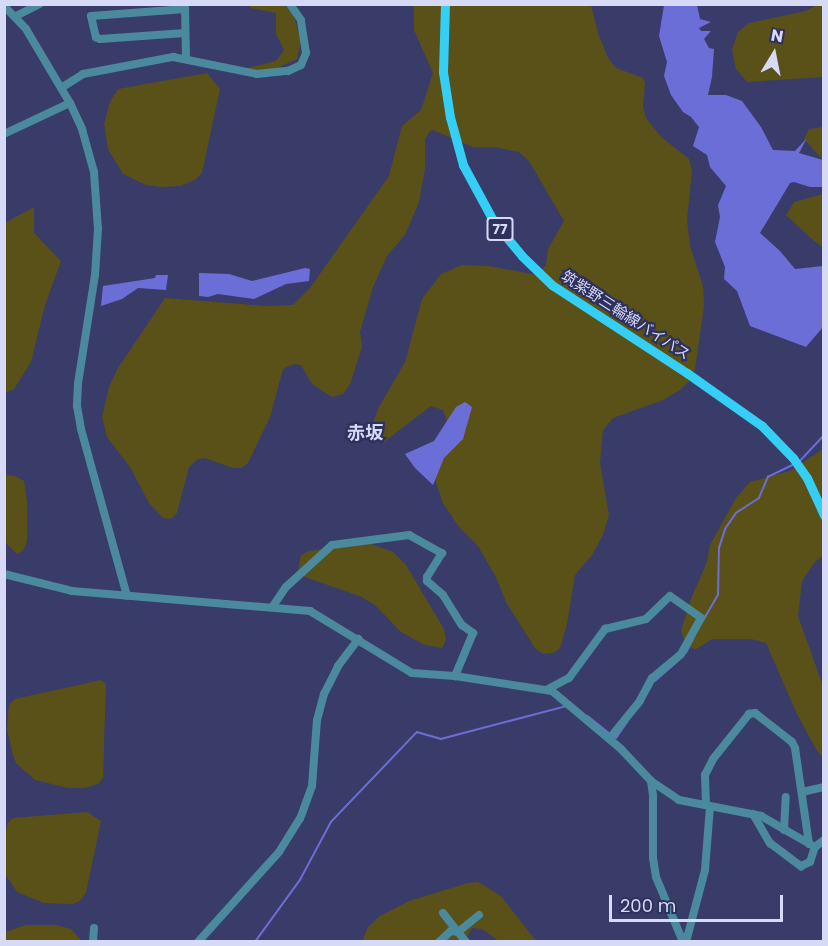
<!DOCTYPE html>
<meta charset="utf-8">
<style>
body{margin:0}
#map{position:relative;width:828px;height:946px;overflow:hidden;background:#393b69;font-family:Poppins,"Noto Sans JP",sans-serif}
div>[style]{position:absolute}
.green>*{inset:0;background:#5a5119}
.water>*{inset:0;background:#6c6ed7}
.stream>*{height:1.5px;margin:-0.75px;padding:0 0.75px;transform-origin:0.75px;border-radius:0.75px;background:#6c6ed7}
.minor>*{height:8px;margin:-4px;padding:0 4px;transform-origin:4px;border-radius:4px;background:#4b899c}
.major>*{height:9px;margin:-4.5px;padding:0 4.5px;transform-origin:4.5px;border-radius:4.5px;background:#35cff6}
span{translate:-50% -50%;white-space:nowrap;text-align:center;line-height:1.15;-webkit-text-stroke:4.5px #2f315d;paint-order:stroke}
.shield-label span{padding:2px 4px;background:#2f315d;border:2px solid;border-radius:4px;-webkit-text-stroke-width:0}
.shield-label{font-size:14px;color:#d6daf6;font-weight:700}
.street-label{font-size:15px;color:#d6daf6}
.quarter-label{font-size:18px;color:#d6daf6;font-weight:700}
.frame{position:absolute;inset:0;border:6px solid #d6daf6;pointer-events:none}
.north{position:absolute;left:744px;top:24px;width:60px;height:60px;-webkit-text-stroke:4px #2f315d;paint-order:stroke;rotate:10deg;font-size:16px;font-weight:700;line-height:24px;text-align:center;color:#d6daf6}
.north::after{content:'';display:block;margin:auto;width:21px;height:27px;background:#d6daf6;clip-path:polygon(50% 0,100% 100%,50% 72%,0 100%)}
.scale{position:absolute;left:609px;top:895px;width:174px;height:27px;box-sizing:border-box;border:3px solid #d6daf6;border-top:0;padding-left:8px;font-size:18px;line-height:21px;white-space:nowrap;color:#d6daf6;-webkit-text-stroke:4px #2f315d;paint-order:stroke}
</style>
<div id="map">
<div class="green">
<div style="clip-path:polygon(250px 5px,284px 5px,294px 16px,301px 42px,297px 59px,270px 71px,244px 69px,276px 61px,284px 50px,276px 34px,276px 13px,250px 8px)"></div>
<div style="clip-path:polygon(414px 5px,591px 5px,598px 33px,608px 58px,616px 68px,643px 78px,645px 83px,643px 106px,646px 118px,661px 137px,689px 159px,692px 170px,687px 220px,690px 246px,703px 286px,704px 306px,695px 369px,691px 379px,680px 390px,663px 400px,613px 418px,603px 430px,600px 463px,609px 515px,603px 535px,592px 555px,575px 575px,567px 624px,560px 648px,554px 653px,543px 654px,535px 648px,507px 604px,496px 577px,478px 546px,459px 527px,443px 503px,434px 477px,447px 421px,443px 410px,431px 406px,384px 442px,373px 432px,373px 423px,379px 407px,405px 362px,422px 299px,441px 274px,462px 265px,489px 266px,537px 275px,546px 265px,548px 249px,564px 221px,529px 161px,519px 152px,495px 147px,473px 147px,433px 130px,429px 132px,425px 140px,425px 169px,419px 202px,405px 235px,387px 256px,373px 287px,360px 332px,362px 347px,350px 384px,343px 394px,332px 397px,312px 384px,301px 365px,294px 364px,283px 369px,270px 417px,248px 463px,242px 468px,233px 468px,205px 458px,198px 459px,189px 467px,177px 513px,171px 519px,163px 518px,149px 503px,130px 467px,107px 437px,102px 417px,109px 387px,118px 368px,165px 298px,265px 306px,293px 305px,310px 288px,389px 176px,402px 126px,421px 110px,433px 73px,414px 30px)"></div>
<div style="clip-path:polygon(817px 5px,823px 5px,823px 77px,747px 82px,736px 69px,732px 50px,738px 32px,749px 23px,806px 11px)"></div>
<div style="clip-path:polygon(207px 73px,220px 89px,202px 173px,195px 180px,180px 186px,162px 187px,146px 185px,123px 174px,108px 149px,104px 124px,110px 102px,118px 89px)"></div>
<div style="clip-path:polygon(823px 127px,823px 160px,804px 139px,809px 129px)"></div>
<div style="clip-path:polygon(823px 194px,824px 194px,823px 247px,814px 241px,786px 215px,794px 202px)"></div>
<div style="clip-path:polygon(34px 207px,34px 233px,61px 261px,45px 305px,31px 362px,14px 389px,5px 393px,5px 223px)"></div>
<div style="clip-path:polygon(823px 449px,823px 555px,814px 563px,802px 581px,798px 616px,823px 686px,823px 757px,817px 751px,797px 714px,766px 643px,751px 639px,712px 639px,695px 650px,686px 644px,681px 631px,691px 599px,707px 562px,710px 545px,736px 498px,750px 482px,790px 471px)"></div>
<div style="clip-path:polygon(5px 475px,15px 476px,24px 481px,27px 501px,27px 541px,23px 551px,17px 554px,5px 542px)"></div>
<div style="clip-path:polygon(368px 543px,393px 552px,406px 565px,444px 629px,446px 640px,442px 648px,425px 645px,401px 632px,376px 606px,362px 597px,305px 577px,298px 571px,301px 555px,309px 551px)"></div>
<div style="clip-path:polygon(101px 680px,106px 684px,103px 778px,98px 784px,84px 788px,68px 788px,35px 780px,16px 763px,13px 755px,7px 729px,9px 705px,15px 699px)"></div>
<div style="clip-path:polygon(87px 812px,101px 821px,86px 893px,80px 901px,72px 904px,44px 903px,17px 892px,5px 874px,6px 833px,7px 824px,13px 818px)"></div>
<div style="clip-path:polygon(478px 882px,501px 896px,536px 941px,499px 941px,482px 929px,472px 928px,465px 941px,362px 942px,368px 927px,380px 916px,409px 901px,468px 883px)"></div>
<div style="clip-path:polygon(26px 925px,56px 925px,71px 929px,82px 941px,5px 941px,5px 932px)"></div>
</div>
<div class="water">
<div style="clip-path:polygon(664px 5px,697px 5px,700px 19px,711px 22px,699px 28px,701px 31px,711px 31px,704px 39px,709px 48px,714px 49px,712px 77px,708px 95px,726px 95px,742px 101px,761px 127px,773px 150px,795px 151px,807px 138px,799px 153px,823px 160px,823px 187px,810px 187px,794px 182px,790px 183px,760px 233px,780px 251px,795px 269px,823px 266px,823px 327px,806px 347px,750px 326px,737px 291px,724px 279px,725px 267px,715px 242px,720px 217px,718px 205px,726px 186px,710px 167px,707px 155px,693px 146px,699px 127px,691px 117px,683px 112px,671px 95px,664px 76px,667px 62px,659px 36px)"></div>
<div style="clip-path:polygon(305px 268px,310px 269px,309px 281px,286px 284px,254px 299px,218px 294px,208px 297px,199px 296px,199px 273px,229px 274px,252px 281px)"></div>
<div style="clip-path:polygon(156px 275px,168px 275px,166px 290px,138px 288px,122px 299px,101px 306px,103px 286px,155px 278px)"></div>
<div style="clip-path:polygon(465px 402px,472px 407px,463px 439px,444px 458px,433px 485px,415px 468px,405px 454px,434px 441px,456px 407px)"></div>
</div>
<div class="stream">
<div style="left:800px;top:461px;width:35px;rotate:-47deg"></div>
<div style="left:704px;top:619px;width:28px;rotate:-60deg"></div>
<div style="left:718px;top:595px;width:47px;rotate:-88.8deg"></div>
<div style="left:719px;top:548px;width:20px;rotate:-72deg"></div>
<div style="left:725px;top:529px;width:19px;rotate:-55deg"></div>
<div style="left:736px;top:513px;width:27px;rotate:-33deg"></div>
<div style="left:759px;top:498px;width:23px;rotate:-67deg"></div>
<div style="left:768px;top:477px;width:28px;rotate:-26deg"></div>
<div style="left:686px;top:653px;width:16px;rotate:-63deg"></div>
<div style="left:655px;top:681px;width:37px;rotate:-41deg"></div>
<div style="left:588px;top:716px;width:28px;rotate:39deg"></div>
<div style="left:614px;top:737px;width:2px;rotate:27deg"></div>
<div style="left:616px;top:738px;width:19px;rotate:-55deg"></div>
<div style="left:255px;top:942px;width:77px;rotate:-54deg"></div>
<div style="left:300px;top:880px;width:66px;rotate:-61.9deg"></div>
<div style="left:331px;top:822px;width:124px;rotate:-46.3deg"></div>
<div style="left:417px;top:732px;width:25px;rotate:16deg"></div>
<div style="left:441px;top:739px;width:130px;rotate:-14.7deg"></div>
</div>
<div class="minor">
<div style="left:4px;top:6px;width:32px;rotate:46deg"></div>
<div style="left:26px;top:29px;width:86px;rotate:59.3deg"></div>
<div style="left:70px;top:103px;width:29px;rotate:65deg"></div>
<div style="left:82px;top:129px;width:45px;rotate:74.4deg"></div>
<div style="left:94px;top:172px;width:57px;rotate:86deg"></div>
<div style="left:98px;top:229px;width:46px;rotate:93.7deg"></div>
<div style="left:95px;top:275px;width:110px;rotate:98.9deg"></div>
<div style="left:78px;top:384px;width:22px;rotate:93deg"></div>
<div style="left:77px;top:406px;width:23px;rotate:80deg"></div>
<div style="left:81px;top:429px;width:173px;rotate:74.6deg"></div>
<div style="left:185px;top:6px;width:52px;rotate:88.9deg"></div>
<div style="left:185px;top:9px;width:94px;rotate:175.7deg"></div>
<div style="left:91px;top:16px;width:22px;rotate:77deg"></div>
<div style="left:96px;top:37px;width:4px;rotate:27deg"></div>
<div style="left:100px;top:39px;width:85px;rotate:-4deg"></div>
<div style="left:16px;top:16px;width:27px;rotate:-27deg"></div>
<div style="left:61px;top:88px;width:26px;rotate:-32deg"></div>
<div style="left:83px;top:74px;width:92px;rotate:-10.7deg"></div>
<div style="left:173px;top:57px;width:86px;rotate:11.4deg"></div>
<div style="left:257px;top:74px;width:31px;rotate:-6deg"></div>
<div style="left:288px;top:71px;width:14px;rotate:-25deg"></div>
<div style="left:301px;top:65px;width:13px;rotate:-67deg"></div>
<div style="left:306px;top:53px;width:33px;rotate:-99deg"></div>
<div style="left:301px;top:20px;width:19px;rotate:-125deg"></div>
<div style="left:4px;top:134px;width:73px;rotate:-25.2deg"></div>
<div style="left:4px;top:574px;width:70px;rotate:14deg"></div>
<div style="left:72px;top:591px;width:239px;rotate:4.8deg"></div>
<div style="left:310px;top:611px;width:119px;rotate:31.3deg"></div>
<div style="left:412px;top:673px;width:43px;rotate:4deg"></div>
<div style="left:455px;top:676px;width:98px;rotate:8.8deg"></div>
<div style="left:552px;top:691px;width:90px;rotate:40deg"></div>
<div style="left:621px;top:749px;width:44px;rotate:46.8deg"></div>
<div style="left:651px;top:781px;width:15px;rotate:82deg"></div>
<div style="left:653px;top:796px;width:62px;rotate:90deg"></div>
<div style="left:653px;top:858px;width:19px;rotate:81deg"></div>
<div style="left:656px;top:877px;width:70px;rotate:67.4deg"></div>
<div style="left:273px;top:606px;width:23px;rotate:-56deg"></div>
<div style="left:286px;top:587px;width:62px;rotate:-42.4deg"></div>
<div style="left:332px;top:545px;width:78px;rotate:-7.4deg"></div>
<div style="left:409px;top:535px;width:38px;rotate:29deg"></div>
<div style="left:442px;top:553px;width:28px;rotate:122deg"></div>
<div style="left:427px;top:577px;width:4px;rotate:90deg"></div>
<div style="left:427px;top:581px;width:21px;rotate:41deg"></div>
<div style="left:443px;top:595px;width:36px;rotate:58deg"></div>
<div style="left:462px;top:625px;width:14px;rotate:36deg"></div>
<div style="left:473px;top:633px;width:47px;rotate:112.7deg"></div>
<div style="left:548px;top:689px;width:24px;rotate:-28deg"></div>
<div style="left:569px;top:678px;width:61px;rotate:-53.7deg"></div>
<div style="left:605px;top:629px;width:42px;rotate:-13.7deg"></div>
<div style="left:646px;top:619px;width:33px;rotate:-44deg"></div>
<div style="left:670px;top:596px;width:38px;rotate:35deg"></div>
<div style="left:701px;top:618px;width:41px;rotate:119.1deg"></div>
<div style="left:681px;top:654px;width:38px;rotate:140deg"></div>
<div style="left:652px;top:678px;width:26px;rotate:118deg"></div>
<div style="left:640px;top:701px;width:49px;rotate:129.2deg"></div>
<div style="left:651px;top:781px;width:34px;rotate:34deg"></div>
<div style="left:679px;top:800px;width:84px;rotate:11deg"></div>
<div style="left:761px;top:816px;width:62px;rotate:29.9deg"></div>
<div style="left:815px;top:847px;width:11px;rotate:-38deg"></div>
<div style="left:802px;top:792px;width:23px;rotate:-13deg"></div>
<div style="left:706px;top:805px;width:30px;rotate:-92deg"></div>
<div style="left:705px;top:775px;width:18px;rotate:-63deg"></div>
<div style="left:713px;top:759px;width:58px;rotate:-51.3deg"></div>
<div style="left:749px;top:714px;width:6px;rotate:-9deg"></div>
<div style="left:755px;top:713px;width:47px;rotate:38.1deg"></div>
<div style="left:792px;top:742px;width:7px;rotate:63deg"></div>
<div style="left:795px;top:748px;width:97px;rotate:81.7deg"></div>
<div style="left:753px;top:814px;width:34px;rotate:60deg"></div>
<div style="left:770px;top:843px;width:39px;rotate:37deg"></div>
<div style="left:801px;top:866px;width:10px;rotate:-24deg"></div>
<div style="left:810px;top:862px;width:16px;rotate:-72deg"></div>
<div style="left:784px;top:830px;width:33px;rotate:-87deg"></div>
<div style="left:443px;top:913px;width:24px;rotate:52deg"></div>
<div style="left:458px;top:932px;width:27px;rotate:-39deg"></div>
<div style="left:93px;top:942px;width:14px;rotate:-86deg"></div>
<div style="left:198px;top:942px;width:121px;rotate:-48deg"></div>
<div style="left:279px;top:852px;width:39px;rotate:-58deg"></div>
<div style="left:300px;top:819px;width:35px;rotate:-70deg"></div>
<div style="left:312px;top:786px;width:66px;rotate:-85.7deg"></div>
<div style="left:317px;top:720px;width:27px;rotate:-75deg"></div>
<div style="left:324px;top:694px;width:31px;rotate:-63deg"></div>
<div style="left:338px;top:666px;width:34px;rotate:-53deg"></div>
<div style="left:439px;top:942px;width:16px;rotate:-43deg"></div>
<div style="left:451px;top:931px;width:7px;rotate:8deg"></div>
<div style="left:458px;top:932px;width:13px;rotate:51deg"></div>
<div style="left:686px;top:942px;width:74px;rotate:-75.2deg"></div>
<div style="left:705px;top:870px;width:64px;rotate:-85.5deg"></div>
</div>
<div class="major">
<div style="left:445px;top:4px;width:68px;rotate:91.7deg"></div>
<div style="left:443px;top:72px;width:46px;rotate:81.2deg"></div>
<div style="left:450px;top:117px;width:50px;rotate:74.8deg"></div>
<div style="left:463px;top:165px;width:65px;rotate:61.5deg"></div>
<div style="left:494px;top:222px;width:44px;rotate:50.5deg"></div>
<div style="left:522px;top:256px;width:42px;rotate:44deg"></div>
<div style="left:552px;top:285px;width:161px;rotate:33.1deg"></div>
<div style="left:687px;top:373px;width:92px;rotate:35.2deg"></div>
<div style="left:762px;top:426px;width:45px;rotate:45.9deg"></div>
<div style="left:793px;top:458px;width:24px;rotate:55deg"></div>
<div style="left:807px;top:478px;width:41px;rotate:65.3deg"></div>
</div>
<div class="shield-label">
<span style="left:500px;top:229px">77</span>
</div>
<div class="street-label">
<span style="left:626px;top:315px;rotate:33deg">筑紫野三輪線バイパス</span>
</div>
<div class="quarter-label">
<span style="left:365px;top:433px">赤坂</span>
</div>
<div class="frame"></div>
<div class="north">N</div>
<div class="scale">200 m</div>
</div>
